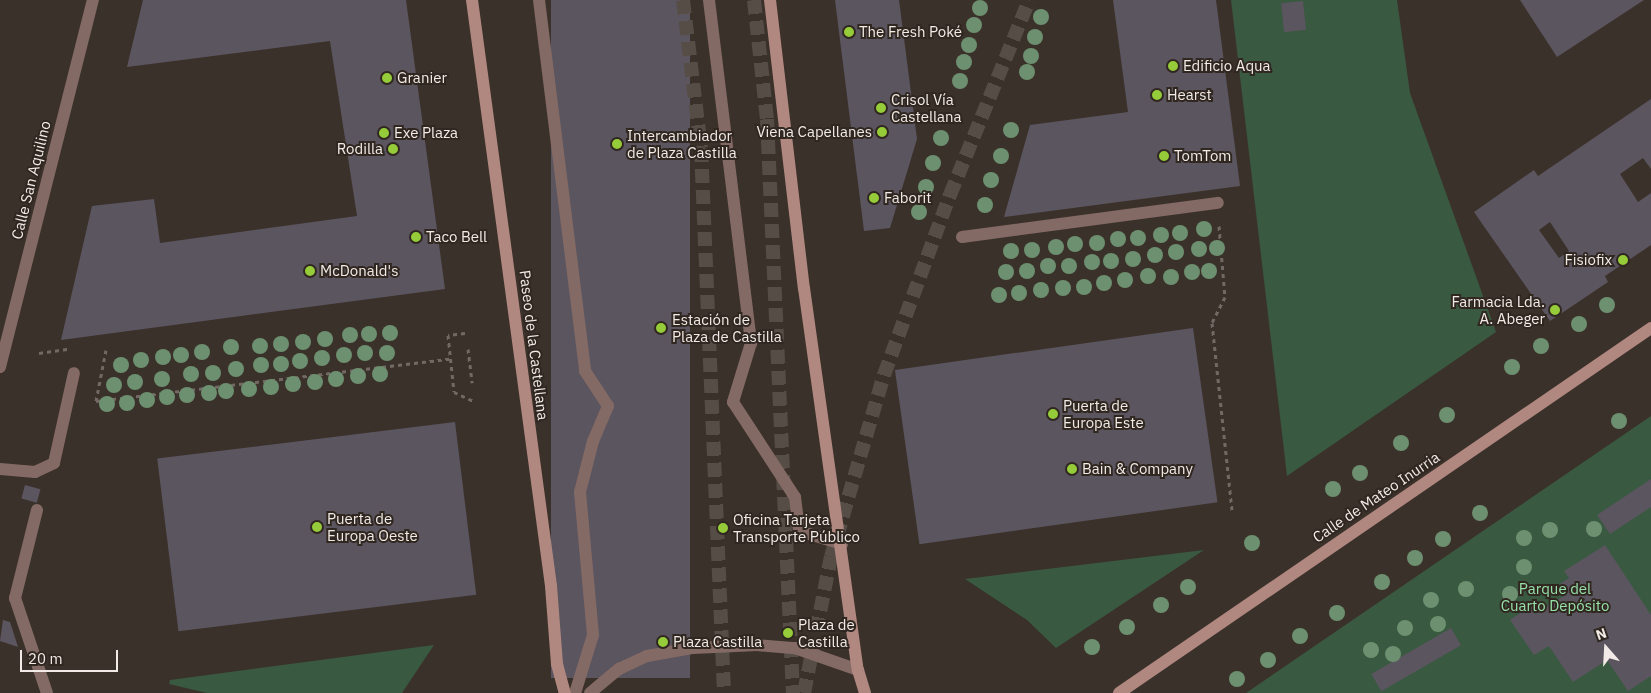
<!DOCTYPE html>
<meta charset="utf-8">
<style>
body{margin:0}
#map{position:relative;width:1651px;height:693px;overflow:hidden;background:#3b312b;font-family:"IBM Plex Sans",sans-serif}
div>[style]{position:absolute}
.green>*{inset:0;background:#395941}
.building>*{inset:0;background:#5b555f;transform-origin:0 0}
.trunk-tunnel>*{height:14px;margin-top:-7px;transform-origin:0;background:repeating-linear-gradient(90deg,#564d47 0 14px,transparent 0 21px)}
.path>*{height:3px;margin-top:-1.5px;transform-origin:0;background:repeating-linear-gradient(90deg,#726964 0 4px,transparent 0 8px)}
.service>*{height:12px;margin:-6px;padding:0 6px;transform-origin:6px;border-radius:6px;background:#846a65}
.pedestrian>*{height:12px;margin:-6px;padding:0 6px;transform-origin:6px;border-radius:6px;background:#846a65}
.minor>*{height:12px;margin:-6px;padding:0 6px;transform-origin:6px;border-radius:6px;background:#846a65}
.secondary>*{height:12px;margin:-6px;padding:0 6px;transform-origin:6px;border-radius:6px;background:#b18880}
.trees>*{width:16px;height:16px;margin:-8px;border-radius:50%;background:#6d9170}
.dots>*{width:14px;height:14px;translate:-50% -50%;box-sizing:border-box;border:2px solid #312721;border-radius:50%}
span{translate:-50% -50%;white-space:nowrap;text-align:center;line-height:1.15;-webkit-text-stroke:4px #312721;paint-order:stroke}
.poi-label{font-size:15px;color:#f1eae6}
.left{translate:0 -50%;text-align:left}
.right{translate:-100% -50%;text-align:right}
.street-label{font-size:15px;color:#f1eae6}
.park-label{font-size:15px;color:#96e0a9}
.north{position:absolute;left:1581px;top:623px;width:50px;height:50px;-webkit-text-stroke:4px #312721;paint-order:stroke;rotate:341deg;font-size:14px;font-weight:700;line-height:20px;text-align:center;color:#f1eae6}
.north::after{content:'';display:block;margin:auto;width:18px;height:22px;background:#f1eae6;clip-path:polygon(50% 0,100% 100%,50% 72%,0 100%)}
.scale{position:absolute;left:20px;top:650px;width:98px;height:22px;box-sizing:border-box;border:2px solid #f1eae6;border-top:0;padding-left:6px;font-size:15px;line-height:18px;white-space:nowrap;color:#f1eae6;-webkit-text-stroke:4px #312721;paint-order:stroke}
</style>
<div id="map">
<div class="green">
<div style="clip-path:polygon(1231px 0,1397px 0,1410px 93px,1496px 332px,1287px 476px)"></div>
<div style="clip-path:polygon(1651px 416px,1651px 693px,1246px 693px)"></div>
<div style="clip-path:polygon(1204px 550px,1056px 648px,1027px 620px,965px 579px)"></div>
<div style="clip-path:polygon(434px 645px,402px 693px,207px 693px,169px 684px,170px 680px)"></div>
</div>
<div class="building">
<div style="clip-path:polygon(143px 0,406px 0,445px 289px,61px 340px,92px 206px,154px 199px,160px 243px,357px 216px,330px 41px,127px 67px)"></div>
<div style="left:551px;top:0;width:139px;height:678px"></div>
<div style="clip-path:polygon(835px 0,899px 0,917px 139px,890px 228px,864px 231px)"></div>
<div style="clip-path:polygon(1113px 0,1216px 0,1240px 186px,1004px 217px,1030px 125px,1128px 112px)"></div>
<div style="clip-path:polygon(1520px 0,1644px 0,1557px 57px)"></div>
<div style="left:1303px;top:1px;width:29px;height:22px;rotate:84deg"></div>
<div style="clip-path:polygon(evenodd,1651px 99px,1651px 169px,1643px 158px,1620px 174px,1638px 202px,1651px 193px,1651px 245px,1605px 276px,1608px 282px,1550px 321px,1474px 212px,1534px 170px,1538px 176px,1651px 99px,1550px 222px,1569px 251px,1559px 258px,1539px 230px,1550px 222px)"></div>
<div style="left:1193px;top:328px;width:176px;height:301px;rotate:82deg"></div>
<div style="left:455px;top:422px;width:174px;height:300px;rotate:83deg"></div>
<div style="clip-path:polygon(1651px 479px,1651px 507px,1610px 534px,1597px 515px)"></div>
<div style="left:25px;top:485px;width:16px;height:14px;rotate:15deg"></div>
<div style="clip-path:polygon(1605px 545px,1651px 615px,1651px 676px,1628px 691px,1607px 660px,1573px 682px,1549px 646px,1534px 655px,1510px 620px,1531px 606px,1535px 614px,1567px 594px,1560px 584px,1569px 578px,1564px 571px)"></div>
<div style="clip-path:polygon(3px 620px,10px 622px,18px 647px,0 641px)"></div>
<div style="left:1451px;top:628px;width:20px;height:92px;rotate:60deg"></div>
</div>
<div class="trunk-tunnel">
<div style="left:683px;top:0;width:149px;rotate:83.1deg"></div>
<div style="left:701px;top:148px;width:545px;rotate:87.58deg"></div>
<div style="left:754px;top:0;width:120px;rotate:83.8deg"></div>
<div style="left:767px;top:119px;width:575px;rotate:87.41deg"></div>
<div style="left:804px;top:693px;width:139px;rotate:-78.8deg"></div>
<div style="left:831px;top:557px;width:190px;rotate:-73.8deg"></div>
<div style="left:884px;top:375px;width:192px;rotate:-69.9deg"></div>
<div style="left:950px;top:195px;width:210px;rotate:-67.9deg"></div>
</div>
<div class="path">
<div style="left:1219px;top:226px;width:71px;rotate:85.2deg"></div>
<div style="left:1225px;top:297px;width:29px;rotate:117deg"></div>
<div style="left:1212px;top:323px;width:189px;rotate:83.9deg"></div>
<div style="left:465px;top:333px;width:17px;rotate:173deg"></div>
<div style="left:448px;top:335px;width:57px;rotate:84deg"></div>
<div style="left:454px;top:392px;width:21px;rotate:25deg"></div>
<div style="left:468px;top:349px;width:34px;rotate:83deg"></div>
<div style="left:106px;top:350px;width:52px;rotate:101.1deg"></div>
<div style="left:96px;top:401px;width:356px;rotate:-6.8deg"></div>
<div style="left:39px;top:353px;width:30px;rotate:-8deg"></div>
</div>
<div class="service">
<div style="left:539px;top:0;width:374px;rotate:82.9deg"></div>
<div style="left:585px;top:371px;width:42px;rotate:56.7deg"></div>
<div style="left:608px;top:406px;width:38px;rotate:113deg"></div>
<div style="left:593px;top:441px;width:53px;rotate:104.3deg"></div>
<div style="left:580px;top:492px;width:144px;rotate:84.8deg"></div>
<div style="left:593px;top:635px;width:61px;rotate:107.2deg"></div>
<div style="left:709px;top:0;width:346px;rotate:83deg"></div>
<div style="left:751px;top:343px;width:62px;rotate:107deg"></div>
<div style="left:733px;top:402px;width:113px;rotate:56.9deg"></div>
<div style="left:795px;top:497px;width:34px;rotate:83deg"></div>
<div style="left:799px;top:531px;width:45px;rotate:16.8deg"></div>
<div style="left:0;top:469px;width:35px;rotate:5deg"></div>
<div style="left:35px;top:472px;width:21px;rotate:-25deg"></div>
<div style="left:54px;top:463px;width:92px;rotate:-77.5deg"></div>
<div style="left:37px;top:510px;width:91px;rotate:104deg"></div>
<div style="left:15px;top:598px;width:100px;rotate:71.4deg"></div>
<div style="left:590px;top:693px;width:38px;rotate:-40deg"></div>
<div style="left:619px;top:669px;width:31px;rotate:-25deg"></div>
<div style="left:647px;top:656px;width:47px;rotate:-9.9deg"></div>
<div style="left:693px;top:648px;width:64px;rotate:-2.7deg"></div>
<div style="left:757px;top:645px;width:38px;rotate:5deg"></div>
<div style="left:795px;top:648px;width:67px;rotate:19.2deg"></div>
</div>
<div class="pedestrian">
<div style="left:962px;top:237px;width:258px;rotate:-7.6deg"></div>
</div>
<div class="minor">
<div style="left:0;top:367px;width:379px;rotate:-75.8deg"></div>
</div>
<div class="secondary">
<div style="left:472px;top:0;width:591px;rotate:82.32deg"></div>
<div style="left:551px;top:586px;width:78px;rotate:85.6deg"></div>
<div style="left:557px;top:664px;width:30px;rotate:75deg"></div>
<div style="left:770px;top:0;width:290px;rotate:83.3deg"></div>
<div style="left:804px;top:288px;width:386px;rotate:82deg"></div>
<div style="left:858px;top:670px;width:24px;rotate:73deg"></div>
<div style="left:1119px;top:693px;width:645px;rotate:-34.45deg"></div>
</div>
<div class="trees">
<div style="left:980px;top:8px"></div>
<div style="left:1041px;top:17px"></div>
<div style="left:974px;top:25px"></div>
<div style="left:1035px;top:37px"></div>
<div style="left:969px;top:45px"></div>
<div style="left:1031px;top:56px"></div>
<div style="left:964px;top:62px"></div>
<div style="left:1027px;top:72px"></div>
<div style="left:960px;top:81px"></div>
<div style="left:1011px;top:130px"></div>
<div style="left:941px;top:138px"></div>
<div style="left:1001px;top:156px"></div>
<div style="left:933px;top:163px"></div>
<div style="left:991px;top:180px"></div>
<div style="left:926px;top:187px"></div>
<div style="left:985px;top:205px"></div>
<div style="left:919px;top:212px"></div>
<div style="left:1204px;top:229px"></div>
<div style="left:1180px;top:233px"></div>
<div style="left:1161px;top:235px"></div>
<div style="left:1138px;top:238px"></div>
<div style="left:1118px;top:239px"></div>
<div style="left:1097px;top:243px"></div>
<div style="left:1075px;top:244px"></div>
<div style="left:1056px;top:247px"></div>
<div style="left:1217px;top:248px"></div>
<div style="left:1199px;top:249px"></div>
<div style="left:1032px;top:250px"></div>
<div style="left:1011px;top:251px"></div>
<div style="left:1176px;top:252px"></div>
<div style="left:1155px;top:255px"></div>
<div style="left:1133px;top:259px"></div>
<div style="left:1111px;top:261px"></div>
<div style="left:1092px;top:262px"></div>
<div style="left:1048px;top:266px"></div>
<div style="left:1069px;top:266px"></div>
<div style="left:1027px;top:271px"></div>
<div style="left:1209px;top:271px"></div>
<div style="left:1006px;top:272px"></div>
<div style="left:1192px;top:272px"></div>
<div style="left:1148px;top:276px"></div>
<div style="left:1171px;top:277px"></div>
<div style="left:1125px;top:280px"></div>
<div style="left:1104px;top:283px"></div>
<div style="left:1084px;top:287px"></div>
<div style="left:1063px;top:288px"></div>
<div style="left:1041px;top:290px"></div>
<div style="left:1019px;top:293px"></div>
<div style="left:999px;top:295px"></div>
<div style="left:1607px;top:305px"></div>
<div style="left:1579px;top:324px"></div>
<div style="left:390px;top:333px"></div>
<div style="left:369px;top:334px"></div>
<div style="left:350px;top:335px"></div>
<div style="left:325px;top:339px"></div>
<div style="left:303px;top:342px"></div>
<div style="left:281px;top:344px"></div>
<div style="left:260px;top:346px"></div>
<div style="left:1541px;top:346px"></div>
<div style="left:231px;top:347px"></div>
<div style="left:202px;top:352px"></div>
<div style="left:365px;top:353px"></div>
<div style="left:387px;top:353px"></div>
<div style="left:181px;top:355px"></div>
<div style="left:344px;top:355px"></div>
<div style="left:163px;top:357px"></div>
<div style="left:322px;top:358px"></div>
<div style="left:141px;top:360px"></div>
<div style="left:300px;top:361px"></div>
<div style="left:281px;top:364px"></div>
<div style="left:121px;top:365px"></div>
<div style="left:261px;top:365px"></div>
<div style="left:1512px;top:367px"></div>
<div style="left:236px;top:369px"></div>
<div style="left:213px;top:373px"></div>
<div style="left:191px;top:374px"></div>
<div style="left:380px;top:374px"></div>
<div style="left:358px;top:376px"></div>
<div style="left:162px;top:379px"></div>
<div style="left:336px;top:379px"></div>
<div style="left:135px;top:382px"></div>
<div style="left:315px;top:382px"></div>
<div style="left:293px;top:384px"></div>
<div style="left:114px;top:385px"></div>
<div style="left:271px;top:387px"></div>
<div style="left:249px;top:389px"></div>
<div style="left:226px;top:391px"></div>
<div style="left:209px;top:393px"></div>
<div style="left:187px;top:395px"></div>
<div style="left:167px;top:397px"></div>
<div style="left:147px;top:400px"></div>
<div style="left:127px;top:403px"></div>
<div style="left:107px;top:404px"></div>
<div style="left:1447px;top:415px"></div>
<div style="left:1619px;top:421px"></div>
<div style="left:1401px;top:443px"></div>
<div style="left:1360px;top:473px"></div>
<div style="left:1333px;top:489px"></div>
<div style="left:1480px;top:513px"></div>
<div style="left:1594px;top:529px"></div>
<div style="left:1550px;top:530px"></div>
<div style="left:1524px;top:538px"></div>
<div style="left:1443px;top:539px"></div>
<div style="left:1252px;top:543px"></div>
<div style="left:1415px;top:558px"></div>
<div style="left:1524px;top:567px"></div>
<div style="left:1382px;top:582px"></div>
<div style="left:1188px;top:587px"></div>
<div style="left:1466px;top:589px"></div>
<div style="left:1510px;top:594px"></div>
<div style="left:1431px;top:600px"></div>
<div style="left:1161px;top:605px"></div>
<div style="left:1337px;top:613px"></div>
<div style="left:1438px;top:624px"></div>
<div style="left:1127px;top:627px"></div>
<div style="left:1405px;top:628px"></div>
<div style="left:1300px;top:636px"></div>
<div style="left:1092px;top:647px"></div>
<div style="left:1371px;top:650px"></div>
<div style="left:1393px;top:654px"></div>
<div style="left:1268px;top:660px"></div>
<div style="left:1237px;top:679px"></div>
</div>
<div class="dots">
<div style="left:849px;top:32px;background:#96cc3a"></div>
<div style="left:1173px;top:66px;background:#96cc3a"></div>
<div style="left:387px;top:78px;background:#96cc3a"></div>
<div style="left:1157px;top:95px;background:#96cc3a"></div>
<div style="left:881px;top:108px;background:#96cc3a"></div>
<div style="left:882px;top:132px;background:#96cc3a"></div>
<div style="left:384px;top:133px;background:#96cc3a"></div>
<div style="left:617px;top:144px;background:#96cc3a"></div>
<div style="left:393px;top:149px;background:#96cc3a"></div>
<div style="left:1164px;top:156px;background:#96cc3a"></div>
<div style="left:874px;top:198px;background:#96cc3a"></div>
<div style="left:416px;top:237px;background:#96cc3a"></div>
<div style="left:1623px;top:260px;background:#96cc3a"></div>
<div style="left:310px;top:271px;background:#96cc3a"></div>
<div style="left:1555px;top:310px;background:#96cc3a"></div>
<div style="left:661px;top:328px;background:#96cc3a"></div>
<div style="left:1053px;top:414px;background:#96cc3a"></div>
<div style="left:1072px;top:469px;background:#96cc3a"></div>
<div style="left:317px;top:527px;background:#96cc3a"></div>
<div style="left:723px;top:528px;background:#96cc3a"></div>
<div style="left:788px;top:633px;background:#96cc3a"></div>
<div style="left:663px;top:642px;background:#96cc3a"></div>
</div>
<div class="poi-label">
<span class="left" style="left:859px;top:32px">The Fresh Poké</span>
<span class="left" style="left:1183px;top:66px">Edificio Aqua</span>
<span class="left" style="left:397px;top:78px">Granier</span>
<span class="left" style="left:1167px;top:95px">Hearst</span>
<span class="left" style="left:891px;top:108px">Crisol Vía<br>Castellana</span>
<span class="right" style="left:872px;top:132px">Viena Capellanes</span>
<span class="left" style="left:394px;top:133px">Exe Plaza</span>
<span class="left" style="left:627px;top:144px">Intercambiador<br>de Plaza Castilla</span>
<span class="right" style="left:383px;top:149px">Rodilla</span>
<span class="left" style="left:1174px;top:156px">TomTom</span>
<span class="left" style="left:884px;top:198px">Faborit</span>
<span class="left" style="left:426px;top:237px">Taco Bell</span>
<span class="right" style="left:1612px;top:260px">Fisiofix</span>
<span class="left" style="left:320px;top:271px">McDonald's</span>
<span class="right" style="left:1545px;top:310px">Farmacia Lda.<br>A. Abeger</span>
<span class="left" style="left:672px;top:328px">Estación de<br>Plaza de Castilla</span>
<span class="left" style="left:1063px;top:414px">Puerta de<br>Europa Este</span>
<span class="left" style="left:1082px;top:469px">Bain &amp; Company</span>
<span class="left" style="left:327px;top:527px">Puerta de<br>Europa Oeste</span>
<span class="left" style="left:733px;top:528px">Oficina Tarjeta<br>Transporte Público</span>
<span class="left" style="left:798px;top:633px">Plaza de<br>Castilla</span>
<span class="left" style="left:673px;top:642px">Plaza Castilla</span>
</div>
<div class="street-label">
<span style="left:31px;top:180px;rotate:-76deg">Calle San Aquilino</span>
<span style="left:534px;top:345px;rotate:83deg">Paseo de la Castellana</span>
<span style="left:1376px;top:497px;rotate:-34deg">Calle de Mateo Inurria</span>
</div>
<div class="park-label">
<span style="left:1555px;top:597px">Parque del<br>Cuarto Depósito</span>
</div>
<div class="north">N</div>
<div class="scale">20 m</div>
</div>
